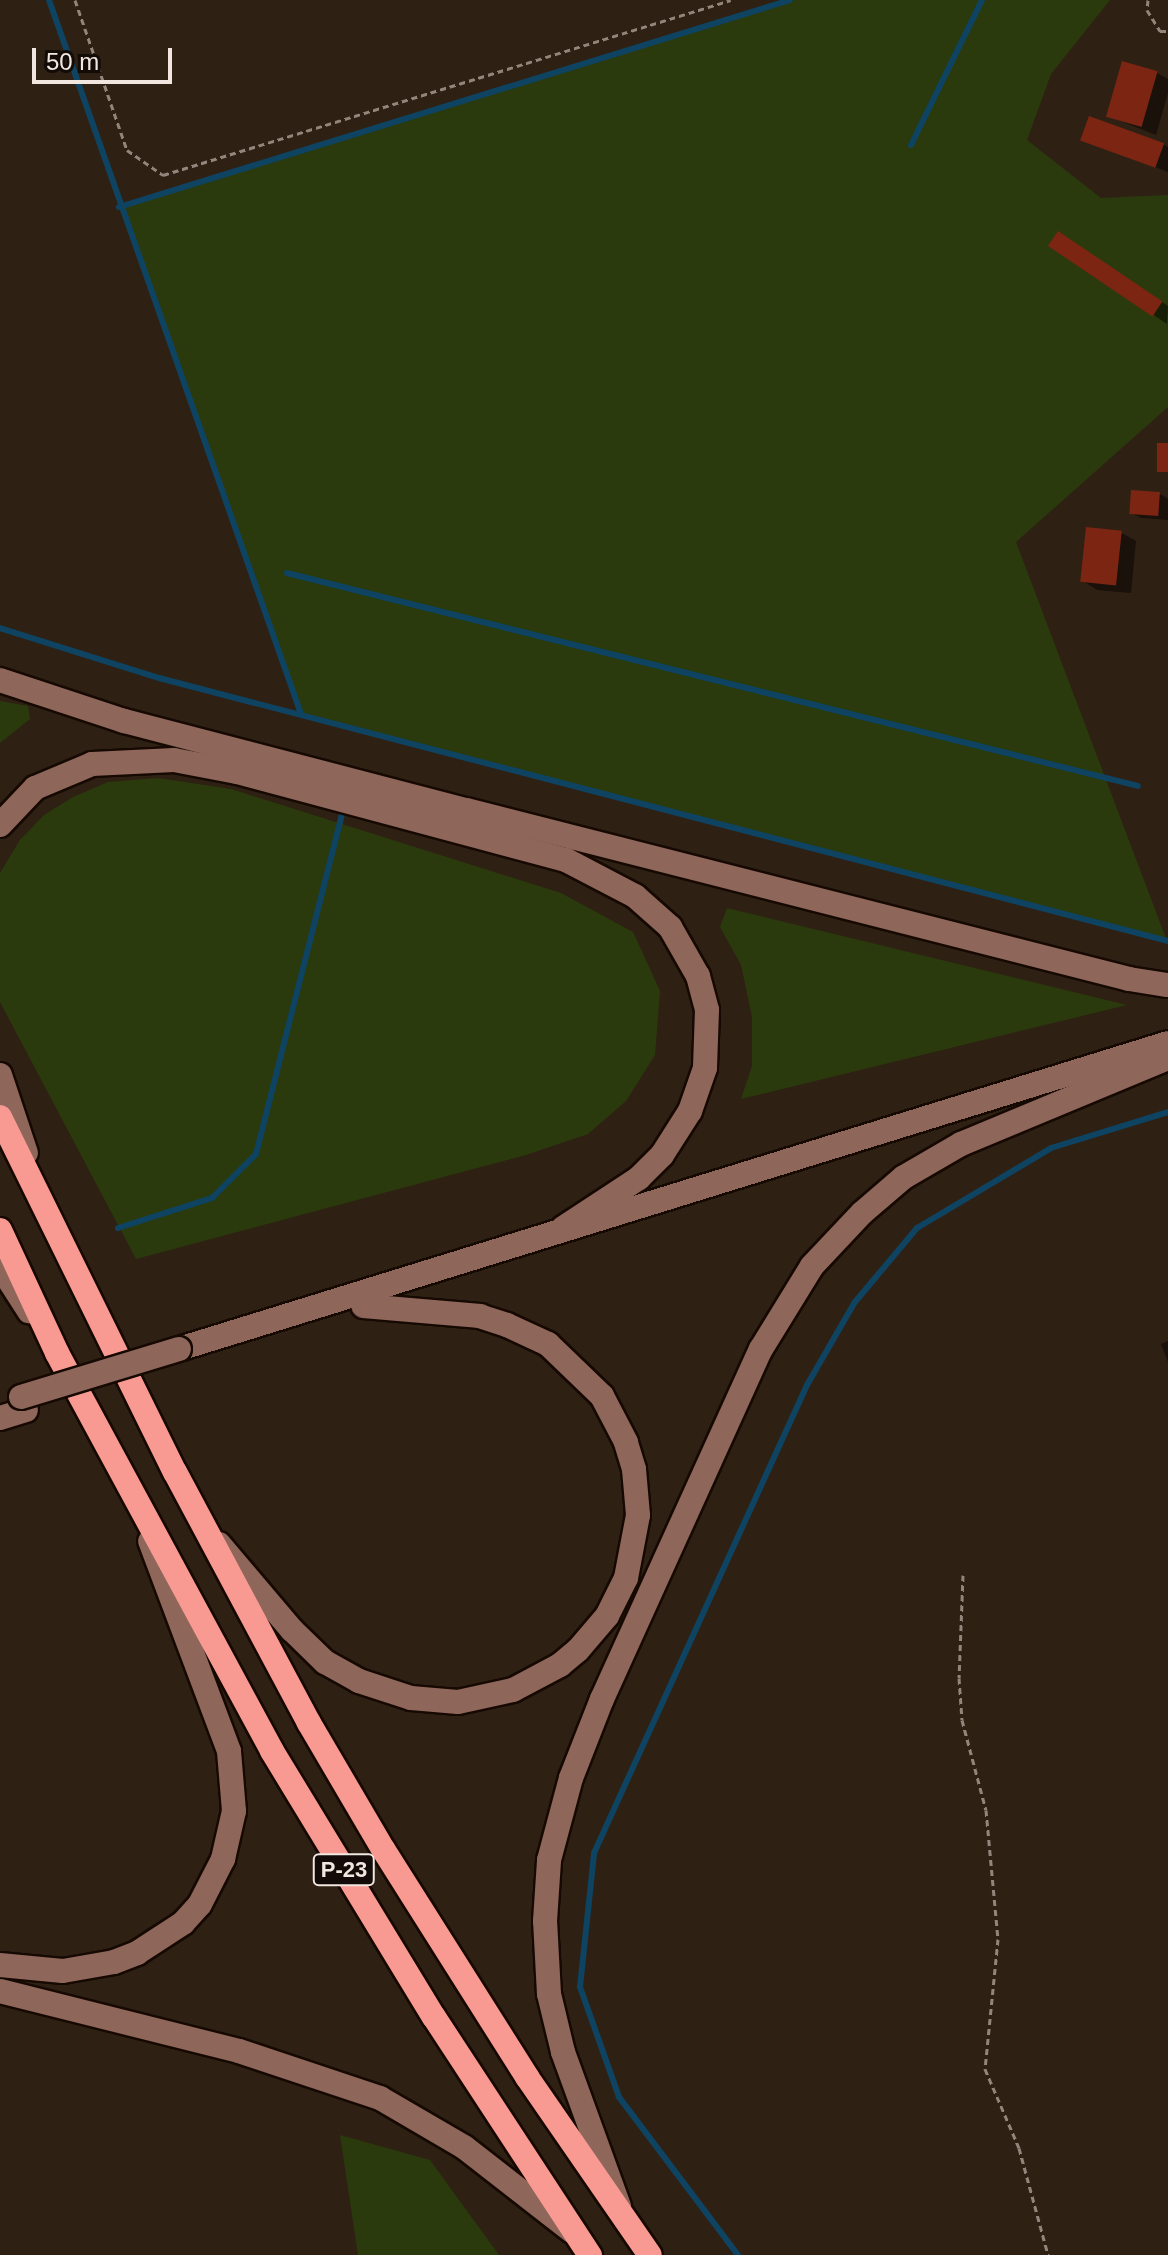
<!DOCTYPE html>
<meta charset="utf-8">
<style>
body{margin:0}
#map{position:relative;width:1168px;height:2255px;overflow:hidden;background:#2f2014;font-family:Helvetica,sans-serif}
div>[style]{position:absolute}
.green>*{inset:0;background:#2a3a0c}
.shadow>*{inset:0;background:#0007}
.stream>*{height:6px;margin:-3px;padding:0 3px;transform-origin:3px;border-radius:3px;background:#0e4361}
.building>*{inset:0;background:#7c2512;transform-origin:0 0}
.path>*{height:3px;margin-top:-1.5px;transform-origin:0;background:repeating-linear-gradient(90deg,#92857b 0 6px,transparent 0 10px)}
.roads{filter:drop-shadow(2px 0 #160902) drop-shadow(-2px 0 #160902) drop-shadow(0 2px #160902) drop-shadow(0 -2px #160902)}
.secondary>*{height:24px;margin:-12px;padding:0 12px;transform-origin:12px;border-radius:12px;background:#8e665a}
.highway>*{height:24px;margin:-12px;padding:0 12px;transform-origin:12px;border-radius:12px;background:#f99a92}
.bridges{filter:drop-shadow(2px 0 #160902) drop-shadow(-2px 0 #160902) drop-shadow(0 2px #160902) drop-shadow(0 -2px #160902)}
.secondary-bridge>*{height:24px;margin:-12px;padding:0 12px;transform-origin:12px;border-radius:12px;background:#8e665a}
span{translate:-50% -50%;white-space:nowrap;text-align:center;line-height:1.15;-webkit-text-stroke:6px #120b07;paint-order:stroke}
.shield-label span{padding:2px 6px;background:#120b07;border:2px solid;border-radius:6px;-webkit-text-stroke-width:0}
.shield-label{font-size:22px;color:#f2e7e0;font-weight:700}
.scale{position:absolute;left:32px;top:48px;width:140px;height:36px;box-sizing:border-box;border:4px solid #f2e7e0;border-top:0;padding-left:10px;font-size:24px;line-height:28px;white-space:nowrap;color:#f2e7e0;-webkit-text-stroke:6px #120b07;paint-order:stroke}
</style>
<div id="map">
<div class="green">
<div style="clip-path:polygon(790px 0,1110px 0,1051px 74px,1027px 140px,1101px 198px,1168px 195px,1168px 407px,1016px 542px,1167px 941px,301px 714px,119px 207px)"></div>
<div style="clip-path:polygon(0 701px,28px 706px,30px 719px,0 743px)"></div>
<div style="clip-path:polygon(158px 778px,231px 789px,561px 893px,633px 932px,660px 991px,655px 1055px,626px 1101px,588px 1134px,526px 1155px,136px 1259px,0 1002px,0 873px,20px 840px,44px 815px,73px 797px,108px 782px)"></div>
<div style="clip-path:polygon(727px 908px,1127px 1005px,741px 1099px,752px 1066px,752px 1017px,741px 965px,720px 927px)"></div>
<div style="clip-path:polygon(340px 2135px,430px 2160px,499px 2255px,358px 2255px)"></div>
</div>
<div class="shadow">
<div style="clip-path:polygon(1157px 73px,1168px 79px,1168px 93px,1156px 135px,1108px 116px)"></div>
<div style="clip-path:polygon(1083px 139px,1163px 144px,1168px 147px,1168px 172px)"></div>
<div style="clip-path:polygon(1073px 242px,1168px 306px,1167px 324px,1051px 246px)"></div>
<div style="clip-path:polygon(1160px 494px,1168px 499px,1168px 520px,1141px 518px,1131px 513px)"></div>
<div style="clip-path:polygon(1122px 533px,1136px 541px,1131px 593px,1097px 590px,1083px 581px)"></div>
<div style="clip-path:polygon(1168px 1341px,1168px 1362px,1161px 1344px)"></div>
</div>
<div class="stream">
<div style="left:49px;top:0;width:757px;rotate:70.56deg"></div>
<div style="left:911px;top:145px;width:161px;rotate:-63.9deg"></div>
<div style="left:119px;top:207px;width:702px;rotate:-17.14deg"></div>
<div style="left:287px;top:573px;width:877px;rotate:14.05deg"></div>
<div style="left:0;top:628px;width:167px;rotate:17.5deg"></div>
<div style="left:159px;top:678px;width:1043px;rotate:14.61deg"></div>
<div style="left:118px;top:1228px;width:99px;rotate:-17.7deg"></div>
<div style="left:212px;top:1198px;width:62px;rotate:-45deg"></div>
<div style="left:256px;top:1154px;width:350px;rotate:-75.8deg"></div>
<div style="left:738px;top:2255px;width:198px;rotate:-127deg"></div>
<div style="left:619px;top:2097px;width:117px;rotate:-109.5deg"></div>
<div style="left:580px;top:1987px;width:135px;rotate:-84deg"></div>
<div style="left:594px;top:1853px;width:514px;rotate:-65.53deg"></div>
<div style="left:807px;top:1385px;width:96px;rotate:-60deg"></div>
<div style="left:855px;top:1302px;width:97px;rotate:-50deg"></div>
<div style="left:917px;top:1228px;width:156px;rotate:-30.8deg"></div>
<div style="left:1051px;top:1148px;width:122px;rotate:-17.1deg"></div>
</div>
<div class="building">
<div style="left:1122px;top:61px;width:37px;height:58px;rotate:16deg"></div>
<div style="left:1089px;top:116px;width:80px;height:26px;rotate:20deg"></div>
<div style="left:1058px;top:231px;width:126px;height:18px;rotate:34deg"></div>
<div style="left:1157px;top:443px;width:11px;height:29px"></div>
<div style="left:1131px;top:490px;width:29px;height:24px;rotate:4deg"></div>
<div style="left:1086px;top:527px;width:36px;height:55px;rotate:6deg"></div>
</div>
<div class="path">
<div style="left:75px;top:0;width:159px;rotate:70.9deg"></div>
<div style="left:127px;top:150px;width:44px;rotate:34.8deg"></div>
<div style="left:163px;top:175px;width:594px;rotate:-17.12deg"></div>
<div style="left:1148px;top:0;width:10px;rotate:96deg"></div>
<div style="left:1147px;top:10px;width:25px;rotate:58deg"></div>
<div style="left:1160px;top:31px;width:8px"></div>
<div style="left:963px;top:1575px;width:103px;rotate:92.2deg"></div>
<div style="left:959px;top:1678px;width:42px;rotate:85.9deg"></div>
<div style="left:962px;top:1720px;width:93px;rotate:75.1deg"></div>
<div style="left:986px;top:1810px;width:130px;rotate:84.7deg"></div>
<div style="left:998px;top:1939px;width:131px;rotate:95.7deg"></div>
<div style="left:985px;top:2069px;width:86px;rotate:66.7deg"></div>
<div style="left:1019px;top:2148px;width:111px;rotate:74.8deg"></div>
</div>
<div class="roads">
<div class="secondary">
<div style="left:0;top:680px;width:131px;rotate:18.3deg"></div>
<div style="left:124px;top:721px;width:353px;rotate:14.6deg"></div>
<div style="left:466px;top:810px;width:684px;rotate:14.3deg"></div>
<div style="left:1129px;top:979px;width:39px;rotate:9deg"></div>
<div style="left:0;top:825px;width:51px;rotate:-46.6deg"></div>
<div style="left:35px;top:788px;width:62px;rotate:-22.8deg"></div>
<div style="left:92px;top:764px;width:82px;rotate:-2.8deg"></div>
<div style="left:174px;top:760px;width:64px;rotate:10.8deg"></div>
<div style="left:237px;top:772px;width:341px;rotate:15deg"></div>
<div style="left:566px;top:860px;width:78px;rotate:27.6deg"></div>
<div style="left:635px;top:896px;width:47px;rotate:41.5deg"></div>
<div style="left:670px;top:927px;width:56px;rotate:60.3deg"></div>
<div style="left:698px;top:976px;width:35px;rotate:75deg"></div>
<div style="left:707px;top:1010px;width:58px;rotate:92deg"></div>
<div style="left:705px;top:1068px;width:46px;rotate:109.2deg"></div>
<div style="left:690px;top:1111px;width:52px;rotate:122.5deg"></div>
<div style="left:662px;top:1155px;width:33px;rotate:135deg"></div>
<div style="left:639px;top:1178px;width:91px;rotate:146.7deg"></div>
<div style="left:0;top:1075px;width:82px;rotate:71.6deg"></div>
<div style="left:0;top:1266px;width:54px;rotate:57.2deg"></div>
<div style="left:179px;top:1349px;width:1035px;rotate:-17.19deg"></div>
<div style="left:0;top:1418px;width:27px;rotate:-17deg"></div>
<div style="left:219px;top:1544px;width:113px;rotate:49.7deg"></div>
<div style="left:292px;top:1630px;width:46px;rotate:44.1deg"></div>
<div style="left:325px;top:1662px;width:39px;rotate:29deg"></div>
<div style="left:359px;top:1681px;width:55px;rotate:18.1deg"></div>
<div style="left:411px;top:1698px;width:47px;rotate:4.9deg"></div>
<div style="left:458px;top:1702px;width:56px;rotate:-12.3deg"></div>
<div style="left:513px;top:1690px;width:53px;rotate:-28deg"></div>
<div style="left:560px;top:1665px;width:23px;rotate:-40deg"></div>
<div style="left:578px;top:1650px;width:45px;rotate:-49.5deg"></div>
<div style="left:607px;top:1616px;width:42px;rotate:-63.4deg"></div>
<div style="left:626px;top:1578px;width:64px;rotate:-79.2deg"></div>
<div style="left:638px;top:1515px;width:46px;rotate:-95deg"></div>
<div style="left:634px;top:1469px;width:28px;rotate:-107deg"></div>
<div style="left:626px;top:1442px;width:52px;rotate:-117.6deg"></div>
<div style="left:602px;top:1396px;width:75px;rotate:-136.1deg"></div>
<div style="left:548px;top:1344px;width:45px;rotate:-155.1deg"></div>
<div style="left:507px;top:1325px;width:28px;rotate:-162deg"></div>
<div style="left:480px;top:1316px;width:117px;rotate:-175.1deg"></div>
<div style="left:0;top:1965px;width:63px;rotate:5.4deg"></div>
<div style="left:63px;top:1971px;width:52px;rotate:-10deg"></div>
<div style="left:114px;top:1962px;width:25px;rotate:-21deg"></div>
<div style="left:137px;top:1953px;width:55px;rotate:-33.1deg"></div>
<div style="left:183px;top:1923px;width:25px;rotate:-48deg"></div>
<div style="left:200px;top:1904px;width:51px;rotate:-62.9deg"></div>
<div style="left:223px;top:1859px;width:49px;rotate:-77.1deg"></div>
<div style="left:234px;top:1811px;width:60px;rotate:-94.8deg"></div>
<div style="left:229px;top:1751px;width:224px;rotate:-110.6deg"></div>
<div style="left:0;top:1991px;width:246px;rotate:14.1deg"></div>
<div style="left:239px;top:2051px;width:149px;rotate:18.4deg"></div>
<div style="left:380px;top:2098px;width:97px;rotate:30.3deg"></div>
<div style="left:464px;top:2147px;width:137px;rotate:37.9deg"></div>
<div style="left:619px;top:2206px;width:164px;rotate:-110deg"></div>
<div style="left:563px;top:2052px;width:60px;rotate:-103.6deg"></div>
<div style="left:549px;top:1994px;width:73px;rotate:-93.1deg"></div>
<div style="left:545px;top:1921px;width:61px;rotate:-86.2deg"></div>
<div style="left:549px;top:1860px;width:85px;rotate:-75deg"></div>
<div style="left:571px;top:1778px;width:85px;rotate:-68.6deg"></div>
<div style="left:602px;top:1699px;width:384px;rotate:-65.6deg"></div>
<div style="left:761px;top:1349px;width:97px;rotate:-58.4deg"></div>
<div style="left:812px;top:1266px;width:73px;rotate:-46.7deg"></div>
<div style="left:862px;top:1213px;width:55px;rotate:-40.6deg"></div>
<div style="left:904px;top:1177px;width:66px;rotate:-30.1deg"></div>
<div style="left:961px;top:1144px;width:224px;rotate:-22.6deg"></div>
</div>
<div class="highway">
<div style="left:0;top:1117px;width:396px;rotate:63.8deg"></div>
<div style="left:175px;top:1472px;width:285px;rotate:61.9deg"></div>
<div style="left:309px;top:1723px;width:146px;rotate:59.6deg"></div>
<div style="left:383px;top:1849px;width:270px;rotate:57.7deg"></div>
<div style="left:527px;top:2077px;width:216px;rotate:55.4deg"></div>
<div style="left:0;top:1230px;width:136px;rotate:65.1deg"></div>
<div style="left:57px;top:1353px;width:452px;rotate:61.6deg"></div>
<div style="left:272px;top:1751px;width:311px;rotate:58.7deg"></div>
<div style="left:434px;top:2017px;width:285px;rotate:56.8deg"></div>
</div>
</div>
<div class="bridges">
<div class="secondary-bridge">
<div style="left:21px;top:1397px;width:165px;rotate:-16.9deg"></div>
</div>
</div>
<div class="shield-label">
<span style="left:344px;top:1870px">Р-23</span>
</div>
<div class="scale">50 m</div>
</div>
